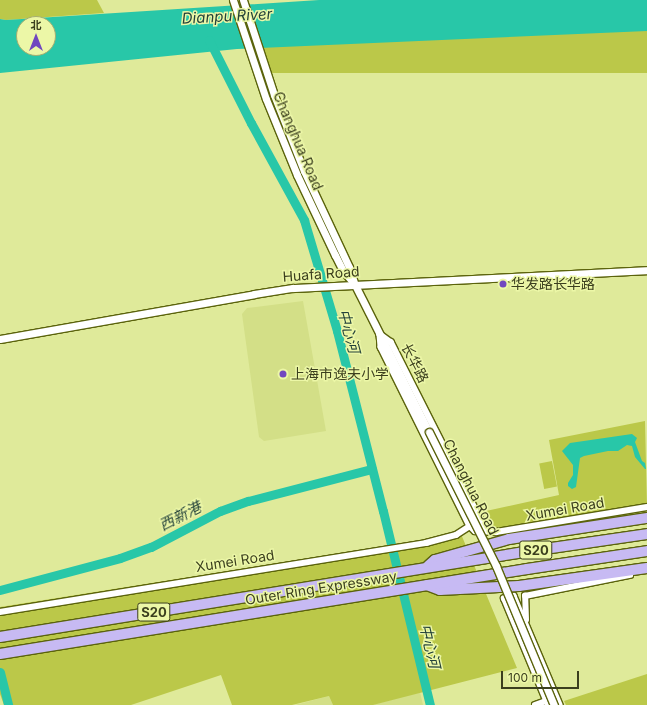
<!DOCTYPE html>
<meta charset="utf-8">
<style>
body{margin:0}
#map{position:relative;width:647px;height:705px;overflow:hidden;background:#dfea9a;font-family:Inter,"Noto Sans SC",sans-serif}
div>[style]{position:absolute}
.built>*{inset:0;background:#d3df87}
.green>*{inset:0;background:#bbc849;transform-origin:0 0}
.water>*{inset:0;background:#28c7a8}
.river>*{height:9px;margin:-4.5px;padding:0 4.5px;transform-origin:4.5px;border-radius:4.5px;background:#28c7a8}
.roads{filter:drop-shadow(1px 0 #5b630c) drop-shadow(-1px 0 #5b630c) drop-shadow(0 1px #5b630c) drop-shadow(0 -1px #5b630c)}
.minor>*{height:5.5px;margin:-2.75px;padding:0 2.75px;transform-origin:2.75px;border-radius:2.75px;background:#fff}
.tertiary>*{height:7px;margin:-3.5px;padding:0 3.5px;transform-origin:3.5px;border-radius:3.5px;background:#fff}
.motorway>*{height:10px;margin:-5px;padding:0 5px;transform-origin:5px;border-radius:5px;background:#c7baf3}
.bridges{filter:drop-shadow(1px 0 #5b630c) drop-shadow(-1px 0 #5b630c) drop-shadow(0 1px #5b630c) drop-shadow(0 -1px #5b630c)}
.tertiary-bridge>*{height:7px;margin:-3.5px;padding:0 3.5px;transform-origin:3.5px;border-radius:3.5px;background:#fff}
.dots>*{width:11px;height:11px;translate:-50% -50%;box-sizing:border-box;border:2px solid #ecf7a7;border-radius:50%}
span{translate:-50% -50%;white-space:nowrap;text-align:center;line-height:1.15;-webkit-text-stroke:3px #ecf7a7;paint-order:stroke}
.shield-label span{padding:1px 3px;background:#ecf7a7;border:1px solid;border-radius:3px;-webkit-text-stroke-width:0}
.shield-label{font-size:13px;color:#3b3f1e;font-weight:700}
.street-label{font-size:14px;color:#3b3f1e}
.poi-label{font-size:14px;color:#3b3f1e}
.left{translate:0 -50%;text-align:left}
.water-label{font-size:15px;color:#24423a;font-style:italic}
.north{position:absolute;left:16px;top:16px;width:40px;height:40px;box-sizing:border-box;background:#ecf7a7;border:1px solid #a5ad70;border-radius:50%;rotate:0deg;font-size:11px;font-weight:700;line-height:16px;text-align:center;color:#3b3f1e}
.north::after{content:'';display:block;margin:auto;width:14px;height:18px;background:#7047bf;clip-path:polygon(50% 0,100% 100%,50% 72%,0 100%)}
.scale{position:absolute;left:501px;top:671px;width:78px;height:18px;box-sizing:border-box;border:2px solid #3b3f1e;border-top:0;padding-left:5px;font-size:12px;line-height:14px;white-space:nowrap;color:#3b3f1e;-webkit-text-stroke:3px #ecf7a7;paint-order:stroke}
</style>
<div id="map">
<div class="built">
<div style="clip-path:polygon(303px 301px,326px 431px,264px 441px,259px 437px,242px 314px,247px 308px)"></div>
<div style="clip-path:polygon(420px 692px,423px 705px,372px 705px)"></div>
<div style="clip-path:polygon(329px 696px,333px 705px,295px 705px)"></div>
</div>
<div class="green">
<div style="clip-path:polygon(0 0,97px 0,104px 13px,6px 20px,0 19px)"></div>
<div style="left:647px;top:31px;width:42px;height:388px;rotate:90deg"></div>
<div style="clip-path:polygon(645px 421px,647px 507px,496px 532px,486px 511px,559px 495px,549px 440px)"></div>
<div style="left:552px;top:461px;width:26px;height:13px;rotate:79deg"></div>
<div style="clip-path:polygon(461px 534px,517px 668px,373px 705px,333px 705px,329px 696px,292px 705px,232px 705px,221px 675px,131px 705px,4px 705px,0 694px,0 607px)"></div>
<div style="clip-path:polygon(647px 674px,647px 705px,566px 705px,564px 701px)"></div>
</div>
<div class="water">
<div style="clip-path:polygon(evenodd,319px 0,647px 0,647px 31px,237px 49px,0 73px,0 19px,6px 20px,319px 0,24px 24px,48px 24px,48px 48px,24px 48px,24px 24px)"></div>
<div style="clip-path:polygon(632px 434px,637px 438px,635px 442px,642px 461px,645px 463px,646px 469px,645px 469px,635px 457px,632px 446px,627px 445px,618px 451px,608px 451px,584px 456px,580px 458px,576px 487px,572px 489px,568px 486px,568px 483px,573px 475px,573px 465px,562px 451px,570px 443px)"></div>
</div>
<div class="river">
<div style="left:209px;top:40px;width:93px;rotate:63.2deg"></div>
<div style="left:251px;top:123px;width:111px;rotate:61.3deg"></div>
<div style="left:304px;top:220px;width:116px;rotate:73.4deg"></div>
<div style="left:337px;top:331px;width:186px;rotate:75.7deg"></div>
<div style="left:383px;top:511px;width:200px;rotate:76.4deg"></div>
<div style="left:0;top:590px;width:124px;rotate:-14.9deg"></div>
<div style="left:120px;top:558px;width:33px;rotate:-20deg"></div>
<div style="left:151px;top:547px;width:78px;rotate:-27.6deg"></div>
<div style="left:220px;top:511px;width:30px;rotate:-20deg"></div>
<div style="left:248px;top:501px;width:128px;rotate:-14.5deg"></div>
<div style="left:0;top:672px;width:34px;rotate:76deg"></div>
</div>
<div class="roads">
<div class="minor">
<div style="left:486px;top:531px;width:211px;rotate:-116.8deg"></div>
<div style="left:391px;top:343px;width:14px;rotate:-144deg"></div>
<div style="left:380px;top:335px;width:12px;rotate:85deg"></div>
<div style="left:381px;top:347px;width:200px;rotate:63.6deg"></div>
<div style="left:470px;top:526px;width:7px;rotate:45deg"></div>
<div style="left:475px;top:531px;width:21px;rotate:3deg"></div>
<div style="left:496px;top:532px;width:153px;rotate:-9.4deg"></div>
<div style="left:0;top:612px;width:432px;rotate:-9.2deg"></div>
<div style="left:426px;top:543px;width:31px;rotate:-15deg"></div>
<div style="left:456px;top:535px;width:17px;rotate:-33deg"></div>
<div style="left:526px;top:620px;width:24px;rotate:-92deg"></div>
<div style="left:525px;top:596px;width:107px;rotate:-11.3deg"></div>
<div style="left:535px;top:705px;width:12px;rotate:-20deg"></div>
<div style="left:548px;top:705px;width:115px;rotate:-112.5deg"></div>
<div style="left:504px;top:599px;width:10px;rotate:-17deg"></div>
<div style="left:514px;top:596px;width:118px;rotate:67.1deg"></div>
</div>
<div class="tertiary">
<div style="left:233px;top:0;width:104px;rotate:71.6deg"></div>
<div style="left:266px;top:99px;width:82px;rotate:67.8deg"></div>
<div style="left:297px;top:175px;width:89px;rotate:64.6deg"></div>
<div style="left:335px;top:255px;width:18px;rotate:63deg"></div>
<div style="left:343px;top:271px;width:13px;rotate:48deg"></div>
<div style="left:243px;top:0;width:100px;rotate:71.9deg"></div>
<div style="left:274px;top:95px;width:82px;rotate:68.5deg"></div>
<div style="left:304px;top:171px;width:106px;rotate:64.9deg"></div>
<div style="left:349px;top:267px;width:19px;rotate:72deg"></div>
<div style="left:355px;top:285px;width:165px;rotate:63.3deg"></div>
<div style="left:0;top:339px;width:258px;rotate:-10deg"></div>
<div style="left:254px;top:294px;width:39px;rotate:-9deg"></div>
<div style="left:293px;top:288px;width:354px;rotate:-2.9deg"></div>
</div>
<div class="motorway">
<div style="left:428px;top:566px;width:9px;rotate:-41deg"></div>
<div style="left:435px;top:560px;width:77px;rotate:-15.8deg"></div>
<div style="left:509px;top:539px;width:140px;rotate:-8.7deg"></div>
<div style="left:427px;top:585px;width:14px;rotate:21deg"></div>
<div style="left:440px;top:590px;width:79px;rotate:-2.9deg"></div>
<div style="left:519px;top:586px;width:129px;rotate:-8deg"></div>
<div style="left:0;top:637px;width:531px;rotate:-9.21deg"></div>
<div style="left:524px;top:552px;width:124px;rotate:-8.3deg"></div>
<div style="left:0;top:654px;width:534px;rotate:-9.16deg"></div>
<div style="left:527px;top:569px;width:121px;rotate:-8.5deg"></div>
</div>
</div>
<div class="bridges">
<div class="tertiary-bridge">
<div style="left:429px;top:432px;width:150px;rotate:63.4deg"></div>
<div style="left:496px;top:566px;width:151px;rotate:67.4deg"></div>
</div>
</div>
<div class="dots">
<div style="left:503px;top:284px;background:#7047bf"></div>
<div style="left:283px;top:374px;background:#7047bf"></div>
</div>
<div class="shield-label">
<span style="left:536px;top:550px">S20</span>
<span style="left:154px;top:612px">S20</span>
</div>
<div class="street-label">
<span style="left:298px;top:141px;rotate:67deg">Changhua Road</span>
<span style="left:321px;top:274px;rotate:-4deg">Huafa Road</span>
<span style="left:415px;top:363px;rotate:63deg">长华路</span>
<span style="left:471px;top:487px;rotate:63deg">Changhua Road</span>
<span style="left:565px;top:509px;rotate:-10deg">Xumei Road</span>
<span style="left:235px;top:561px;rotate:-9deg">Xumei Road</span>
<span style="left:321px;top:588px;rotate:-9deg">Outer Ring Expressway</span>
</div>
<div class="poi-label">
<span class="left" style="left:511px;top:284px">华发路长华路</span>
<span class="left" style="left:291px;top:374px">上海市逸夫小学</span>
</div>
<div class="water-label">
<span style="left:227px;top:16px;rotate:-3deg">Dianpu River</span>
<span style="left:349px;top:331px;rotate:75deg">中心河</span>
<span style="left:180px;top:516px;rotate:-27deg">西新港</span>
<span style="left:430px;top:646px;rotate:77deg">中心河</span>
</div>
<div class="north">北</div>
<div class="scale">100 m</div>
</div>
